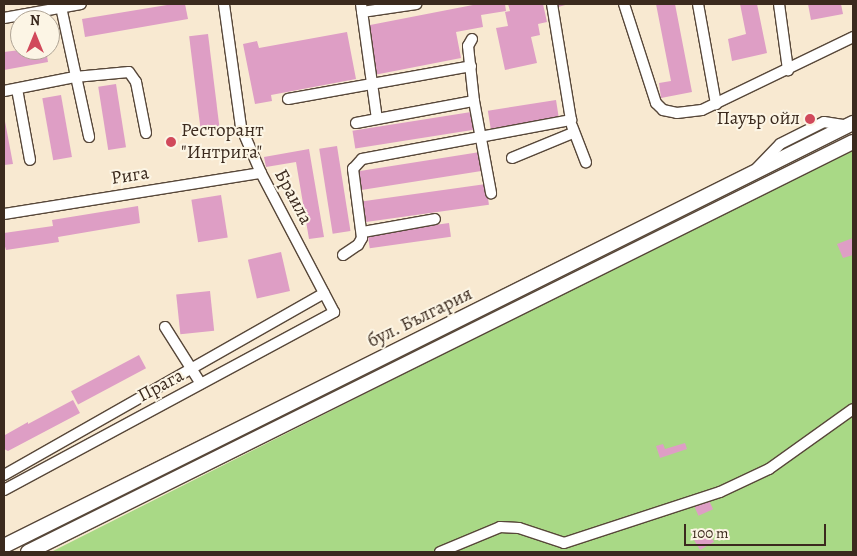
<!DOCTYPE html>
<meta charset="utf-8">
<style>
body{margin:0}
#map{position:relative;width:857px;height:556px;overflow:hidden;background:#f8e9d1;font-family:Alegreya,serif}
div>[style]{position:absolute}
.green>*{inset:0;background:#a9d986}
.building>*{inset:0;background:#de9ec5;transform-origin:0 0}
.roads{filter:drop-shadow(1px 0 #574739) drop-shadow(-1px 0 #574739) drop-shadow(0 1px #574739) drop-shadow(0 -1px #574739)}
.minor>*{height:10px;margin:-5px;padding:0 5px;transform-origin:5px;border-radius:5px;background:#fff}
.highway>*{height:14px;margin:-7px;padding:0 7px;transform-origin:7px;border-radius:7px;background:#fff}
.dots>*{width:14px;height:14px;translate:-50% -50%;box-sizing:border-box;border:2px solid #fcf5e5;border-radius:50%}
span{translate:-50% -50%;white-space:nowrap;text-align:center;line-height:1.15;-webkit-text-stroke:4px #fcf5e5;paint-order:stroke}
.poi-label{font-size:19px;color:#3b2a1e}
.right{translate:-100% -50%;text-align:right}
.left{translate:0 -50%;text-align:left}
.street-label{font-size:19px;color:#3b2a1e}
.frame{position:absolute;inset:0;border:5px solid #3b2a1e;pointer-events:none}
.north{position:absolute;left:10px;top:10px;width:50px;height:50px;box-sizing:border-box;background:#fcf5e5;border:1px solid #afa495;border-radius:50%;rotate:0deg;font-size:14px;font-weight:700;line-height:20px;text-align:center;color:#3b2a1e}
.north::after{content:'';display:block;margin:auto;width:18px;height:22px;background:#d1495b;clip-path:polygon(50% 0,100% 100%,50% 72%,0 100%)}
.scale{position:absolute;left:684px;top:524px;width:142px;height:22px;box-sizing:border-box;border:2px solid #3b2a1e;border-top:0;padding-left:6px;font-size:15px;line-height:18px;white-space:nowrap;color:#3b2a1e;-webkit-text-stroke:4px #fcf5e5;paint-order:stroke}
</style>
<div id="map">
<div class="green">
<div style="clip-path:polygon(853px 147px,853px 552px,51px 552px,781px 184px)"></div>
</div>
<div class="building">
<div style="clip-path:polygon(173px 4px,185px 4px,188px 19px,85px 37px,82px 19px)"></div>
<div style="clip-path:polygon(478px 4px,505px 4px,506px 11px,481px 15px,483px 27px,456px 32px,461px 58px,374px 75px,365px 26px)"></div>
<div style="clip-path:polygon(508px 4px,543px 4px,547px 22px,538px 24px,540px 35px,531px 37px,537px 63px,505px 70px,496px 28px,508px 26px,505px 12px,510px 11px)"></div>
<div style="clip-path:polygon(557px 4px,569px 4px,558px 7px)"></div>
<div style="clip-path:polygon(656px 4px,675px 4px,692px 92px,661px 98px,659px 83px,671px 81px)"></div>
<div style="clip-path:polygon(740px 4px,757px 4px,767px 53px,732px 61px,728px 39px,746px 34px)"></div>
<div style="clip-path:polygon(808px 4px,841px 4px,843px 14px,811px 20px)"></div>
<div style="clip-path:polygon(347px 32px,356px 79px,271px 95px,272px 101px,255px 104px,243px 44px,257px 41px,259px 48px)"></div>
<div style="left:208px;top:34px;width:94px;height:19px;rotate:83deg"></div>
<div style="clip-path:polygon(20px 50px,46px 50px,48px 62px,4px 70px,4px 52px)"></div>
<div style="left:116px;top:84px;width:64px;height:18px;rotate:81deg"></div>
<div style="left:61px;top:95px;width:63px;height:19px;rotate:80deg"></div>
<div style="left:556px;top:100px;width:18px;height:69px;rotate:81deg"></div>
<div style="left:471px;top:112px;width:18px;height:120px;rotate:81deg"></div>
<div style="clip-path:polygon(4px 116px,13px 164px,4px 165px)"></div>
<div style="left:337px;top:146px;width:86px;height:18px;rotate:81deg"></div>
<div style="clip-path:polygon(309px 149px,324px 237px,309px 239px,296px 162px,266px 167px,264px 157px)"></div>
<div style="left:480px;top:152px;width:19px;height:123px;rotate:81deg"></div>
<div style="left:486px;top:184px;width:21px;height:126px;rotate:82deg"></div>
<div style="left:221px;top:195px;width:43px;height:30px;rotate:81deg"></div>
<div style="clip-path:polygon(138px 206px,140px 223px,58px 237px,59px 242px,6px 250px,4px 243px,4px 233px,53px 226px,52px 220px)"></div>
<div style="left:449px;top:223px;width:14px;height:82px;rotate:82deg"></div>
<div style="clip-path:polygon(853px 238px,853px 255px,843px 258px,837px 244px)"></div>
<div style="left:281px;top:252px;width:40px;height:34px;rotate:77deg"></div>
<div style="left:210px;top:291px;width:40px;height:34px;rotate:84deg"></div>
<div style="left:139px;top:355px;width:15px;height:77px;rotate:62deg"></div>
<div style="clip-path:polygon(73px 400px,80px 413px,8px 451px,4px 449px,4px 432px,5px 435px,28px 422px,28px 424px)"></div>
<div style="clip-path:polygon(685px 443px,687px 449px,660px 458px,656px 446px,663px 444px,665px 449px)"></div>
<div style="left:709px;top:500px;width:10px;height:16px;rotate:66deg"></div>
<div style="clip-path:polygon(710px 535px,714px 542px,700px 550px,694px 540px)"></div>
</div>
<div class="roads">
<div class="minor">
<div style="left:57px;top:4px;width:5px;rotate:37deg"></div>
<div style="left:61px;top:7px;width:133px;rotate:77.8deg"></div>
<div style="left:361px;top:4px;width:116px;rotate:82.1deg"></div>
<div style="left:624px;top:4px;width:104px;rotate:72.1deg"></div>
<div style="left:656px;top:103px;width:10px;rotate:45deg"></div>
<div style="left:663px;top:110px;width:14px;rotate:12deg"></div>
<div style="left:677px;top:113px;width:25px;rotate:-7deg"></div>
<div style="left:702px;top:110px;width:168px;rotate:-25.8deg"></div>
<div style="left:698px;top:4px;width:102px;rotate:79.8deg"></div>
<div style="left:779px;top:4px;width:67px;rotate:82.2deg"></div>
<div style="left:362px;top:12px;width:55px;rotate:-8.4deg"></div>
<div style="left:4px;top:18px;width:78px;rotate:-10.3deg"></div>
<div style="left:472px;top:39px;width:8px;rotate:120deg"></div>
<div style="left:468px;top:46px;width:55px;rotate:83.8deg"></div>
<div style="left:474px;top:101px;width:94px;rotate:79.5deg"></div>
<div style="left:17px;top:89px;width:72px;rotate:79.6deg"></div>
<div style="left:4px;top:91px;width:72px;rotate:-11.2deg"></div>
<div style="left:75px;top:77px;width:54px;rotate:-5.3deg"></div>
<div style="left:129px;top:72px;width:12px;rotate:55deg"></div>
<div style="left:136px;top:82px;width:52px;rotate:78.9deg"></div>
<div style="left:288px;top:99px;width:186px;rotate:-10.2deg"></div>
<div style="left:356px;top:123px;width:120px;rotate:-10.6deg"></div>
<div style="left:572px;top:126px;width:39px;rotate:69deg"></div>
<div style="left:512px;top:158px;width:66px;rotate:-22.3deg"></div>
<div style="left:757px;top:168px;width:33px;rotate:-46deg"></div>
<div style="left:780px;top:144px;width:49px;rotate:-26.6deg"></div>
<div style="left:824px;top:122px;width:24px;rotate:9deg"></div>
<div style="left:4px;top:214px;width:260px;rotate:-9.1deg"></div>
<div style="left:363px;top:232px;width:73px;rotate:-10.2deg"></div>
<div style="left:343px;top:255px;width:18px;rotate:-34deg"></div>
<div style="left:358px;top:245px;width:8px;rotate:-60deg"></div>
<div style="left:362px;top:238px;width:70px;rotate:-97.4deg"></div>
<div style="left:353px;top:169px;width:13px;rotate:-48deg"></div>
<div style="left:362px;top:159px;width:213px;rotate:-10.6deg"></div>
<div style="left:571px;top:120px;width:118px;rotate:-99.3deg"></div>
<div style="left:165px;top:327px;width:67px;rotate:57.7deg"></div>
<div style="left:4px;top:475px;width:368px;rotate:-29.6deg"></div>
<div style="left:4px;top:490px;width:375px;rotate:-28.3deg"></div>
<div style="left:334px;top:312px;width:157px;rotate:-117.7deg"></div>
<div style="left:261px;top:173px;width:50px;rotate:-113.5deg"></div>
<div style="left:241px;top:127px;width:124px;rotate:-97.9deg"></div>
<div style="left:440px;top:552px;width:65px;rotate:-22.6deg"></div>
<div style="left:500px;top:527px;width:19px;rotate:3deg"></div>
<div style="left:519px;top:528px;width:47px;rotate:18.4deg"></div>
<div style="left:564px;top:543px;width:164px;rotate:-18.1deg"></div>
<div style="left:720px;top:492px;width:54px;rotate:-25.1deg"></div>
<div style="left:769px;top:469px;width:103px;rotate:-35.5deg"></div>
</div>
<div class="highway">
<div style="left:4px;top:546px;width:949px;rotate:-26.48deg"></div>
<div style="left:28px;top:552px;width:921px;rotate:-26.43deg"></div>
</div>
</div>
<div class="dots">
<div style="left:810px;top:119px;background:#d1495b"></div>
<div style="left:171px;top:142px;background:#d1495b"></div>
</div>
<div class="poi-label">
<span class="right" style="left:800px;top:119px">Пауър ойл</span>
<span class="left" style="left:181px;top:142px">Ресторант<br>"Интрига"</span>
</div>
<div class="street-label">
<span style="left:130px;top:176px;rotate:-9deg">Рига</span>
<span style="left:293px;top:197px;rotate:62deg">Браила</span>
<span style="left:420px;top:318px;rotate:-26deg">бул. България</span>
<span style="left:161px;top:386px;rotate:-28deg">Прага</span>
</div>
<div class="frame"></div>
<div class="north">N</div>
<div class="scale">100 m</div>
</div>
